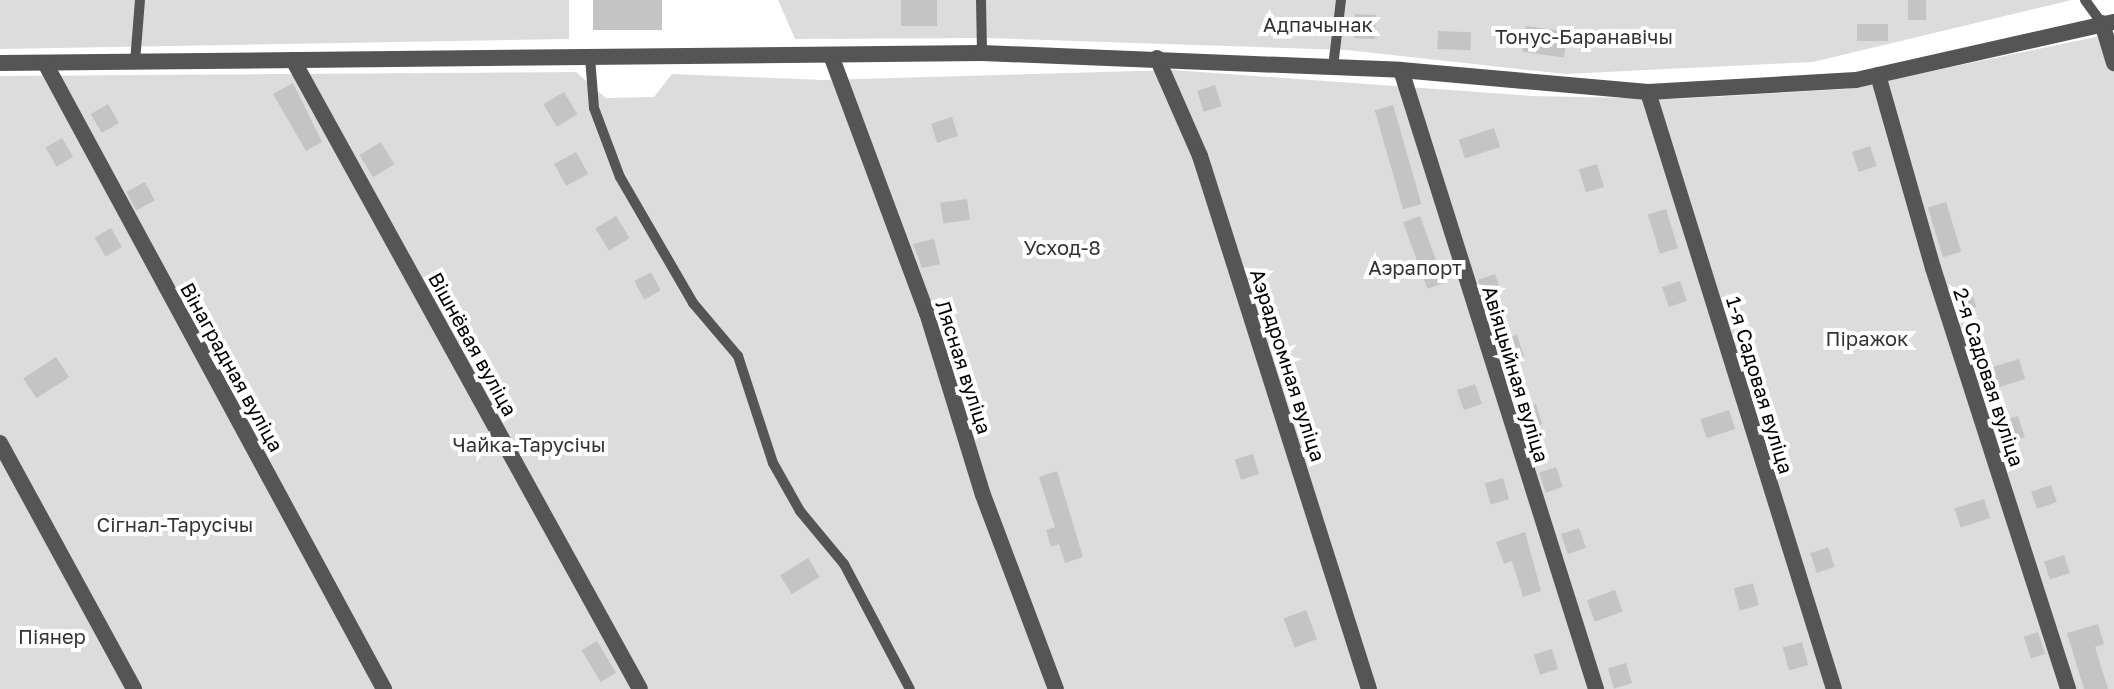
<!DOCTYPE html>
<meta charset="utf-8">
<style>
body{margin:0}
#map{position:relative;width:2114px;height:689px;overflow:hidden;background:#fff;font-family:"Golos Text",sans-serif}
div>[style]{position:absolute}
.green>*{inset:0;background:#dcdcdc}
.building>*{inset:0;background:#c4c4c4;transform-origin:0 0}
.service>*{height:10px;margin:-5px;padding:0 5px;transform-origin:5px;border-radius:5px;background:#555}
.minor>*{height:16px;margin:-8px;padding:0 8px;transform-origin:8px;border-radius:8px;background:#555}
span{translate:-50% -50%;white-space:nowrap;text-align:center;line-height:1.15;-webkit-text-stroke:8px #fff;paint-order:stroke}
.park-label{font-size:20px;color:#333}
.street-label{font-size:20px;color:#000}
</style>
<div id="map">
<div class="green">
<div style="clip-path:polygon(0 0,569px 0,569px 39px,0 49px)"></div>
<div style="clip-path:polygon(778px 0,2072px 0,1813px 62px,1565px 74px,1347px 50px,986px 38px,795px 39px)"></div>
<div style="clip-path:polygon(2114px 33px,2114px 689px,0 689px,0 76px,576px 72px,606px 98px,654px 97px,672px 74px,822px 80px,1173px 70px,1532px 96px,1678px 99px,1846px 89px)"></div>
</div>
<div class="building">
<div style="left:593px;top:0;width:69px;height:30px"></div>
<div style="left:901px;top:0;width:36px;height:26px"></div>
<div style="left:1908px;top:0;width:18px;height:20px"></div>
<div style="left:1355px;top:14px;width:21px;height:24px;rotate:3deg"></div>
<div style="left:1888px;top:24px;width:17px;height:31px;rotate:90deg"></div>
<div style="left:1526px;top:26px;width:42px;height:26px;rotate:8deg"></div>
<div style="left:1438px;top:31px;width:33px;height:18px;rotate:2deg"></div>
<div style="clip-path:polygon(293px 83px,322px 142px,306px 151px,273px 94px)"></div>
<div style="left:1215px;top:85px;width:22px;height:19px;rotate:72deg"></div>
<div style="left:564px;top:92px;width:26px;height:24px;rotate:59deg"></div>
<div style="left:108px;top:104px;width:22px;height:20px;rotate:60deg"></div>
<div style="left:1393px;top:105px;width:103px;height:19px;rotate:74deg"></div>
<div style="left:952px;top:117px;width:20px;height:22px;rotate:72deg"></div>
<div style="left:1494px;top:128px;width:20px;height:37px;rotate:72deg"></div>
<div style="left:62px;top:138px;width:22px;height:19px;rotate:60deg"></div>
<div style="left:381px;top:142px;width:26px;height:25px;rotate:59deg"></div>
<div style="left:1870px;top:146px;width:21px;height:19px;rotate:71deg"></div>
<div style="left:576px;top:152px;width:25px;height:25px;rotate:61deg"></div>
<div style="left:1597px;top:164px;width:24px;height:19px;rotate:73deg"></div>
<div style="left:145px;top:182px;width:21px;height:21px;rotate:62deg"></div>
<div style="left:967px;top:199px;width:21px;height:27px;rotate:82deg"></div>
<div style="left:1946px;top:202px;width:52px;height:19px;rotate:73deg"></div>
<div style="left:1666px;top:209px;width:41px;height:19px;rotate:73deg"></div>
<div style="left:616px;top:216px;width:26px;height:24px;rotate:59deg"></div>
<div style="left:1420px;top:216px;width:71px;height:18px;rotate:70deg"></div>
<div style="left:111px;top:228px;width:22px;height:19px;rotate:60deg"></div>
<div style="clip-path:polygon(934px 239px,940px 264px,922px 268px,913px 244px)"></div>
<div style="left:651px;top:272px;width:21px;height:19px;rotate:62deg"></div>
<div style="left:1495px;top:274px;width:21px;height:18px;rotate:71deg"></div>
<div style="left:1680px;top:281px;width:21px;height:19px;rotate:71deg"></div>
<div style="left:1970px;top:286px;width:22px;height:19px;rotate:74deg"></div>
<div style="left:1517px;top:335px;width:22px;height:19px;rotate:72deg"></div>
<div style="left:56px;top:357px;width:24px;height:39px;rotate:57deg"></div>
<div style="left:2019px;top:359px;width:21px;height:31px;rotate:73deg"></div>
<div style="left:1475px;top:384px;width:21px;height:19px;rotate:71deg"></div>
<div style="left:1536px;top:404px;width:21px;height:18px;rotate:73deg"></div>
<div style="left:1729px;top:410px;width:20px;height:30px;rotate:72deg"></div>
<div style="left:2018px;top:416px;width:22px;height:19px;rotate:72deg"></div>
<div style="left:1253px;top:454px;width:21px;height:19px;rotate:73deg"></div>
<div style="left:1556px;top:467px;width:21px;height:18px;rotate:71deg"></div>
<div style="clip-path:polygon(1057px 471px,1083px 557px,1065px 563px,1059px 544px,1051px 547px,1046px 530px,1055px 527px,1039px 477px)"></div>
<div style="left:1503px;top:478px;width:22px;height:19px;rotate:74deg"></div>
<div style="left:2051px;top:485px;width:18px;height:21px;rotate:71deg"></div>
<div style="left:1984px;top:499px;width:20px;height:31px;rotate:72deg"></div>
<div style="left:1579px;top:528px;width:21px;height:19px;rotate:71deg"></div>
<div style="clip-path:polygon(1525px 532px,1541px 591px,1523px 597px,1512px 561px,1504px 564px,1496px 542px)"></div>
<div style="left:1828px;top:547px;width:21px;height:19px;rotate:71deg"></div>
<div style="left:2064px;top:555px;width:19px;height:21px;rotate:72deg"></div>
<div style="left:808px;top:558px;width:22px;height:33px;rotate:58deg"></div>
<div style="left:1753px;top:583px;width:23px;height:20px;rotate:75deg"></div>
<div style="left:1615px;top:590px;width:23px;height:30px;rotate:70deg"></div>
<div style="left:1306px;top:610px;width:31px;height:24px;rotate:69deg"></div>
<div style="clip-path:polygon(2098px 624px,2104px 644px,2095px 647px,2108px 689px,2084px 689px,2067px 633px)"></div>
<div style="left:2038px;top:632px;width:23px;height:15px;rotate:72deg"></div>
<div style="left:597px;top:641px;width:37px;height:18px;rotate:59deg"></div>
<div style="left:1802px;top:642px;width:24px;height:20px;rotate:75deg"></div>
<div style="left:1552px;top:649px;width:21px;height:19px;rotate:73deg"></div>
<div style="left:1626px;top:663px;width:21px;height:19px;rotate:73deg"></div>
</div>
<div class="service">
<div style="left:981px;top:0;width:53px;rotate:88.9deg"></div>
<div style="left:2085px;top:0;width:29px;rotate:54deg"></div>
<div style="left:590px;top:57px;width:51px;rotate:85.5deg"></div>
<div style="left:594px;top:108px;width:74px;rotate:69.4deg"></div>
<div style="left:620px;top:177px;width:146px;rotate:59.9deg"></div>
<div style="left:693px;top:303px;width:70px;rotate:49.7deg"></div>
<div style="left:738px;top:356px;width:113px;rotate:71.9deg"></div>
<div style="left:773px;top:463px;width:55px;rotate:60.6deg"></div>
<div style="left:800px;top:511px;width:69px;rotate:50.3deg"></div>
<div style="left:844px;top:564px;width:141px;rotate:62.2deg"></div>
<div style="left:135px;top:62px;width:62px;rotate:-85.4deg"></div>
<div style="left:1333px;top:67px;width:67px;rotate:-83.2deg"></div>
</div>
<div class="minor">
<div style="left:2102px;top:23px;width:42px;rotate:73.3deg"></div>
<div style="left:832px;top:58px;width:272px;rotate:69.6deg"></div>
<div style="left:927px;top:313px;width:190px;rotate:72.9deg"></div>
<div style="left:983px;top:495px;width:207px;rotate:69.4deg"></div>
<div style="left:1157px;top:58px;width:107px;rotate:66.3deg"></div>
<div style="left:1200px;top:156px;width:559px;rotate:72.41deg"></div>
<div style="left:293px;top:60px;width:718px;rotate:61.12deg"></div>
<div style="left:0;top:63px;width:982px;rotate:-0.58deg"></div>
<div style="left:982px;top:53px;width:419px;rotate:2.3deg"></div>
<div style="left:1401px;top:70px;width:248px;rotate:5.1deg"></div>
<div style="left:1648px;top:92px;width:208px;rotate:-3.3deg"></div>
<div style="left:1856px;top:80px;width:264px;rotate:-12.7deg"></div>
<div style="left:45px;top:63px;width:712px;rotate:61.56deg"></div>
<div style="left:1401px;top:70px;width:649px;rotate:72.51deg"></div>
<div style="left:1878px;top:75px;width:201px;rotate:74.1deg"></div>
<div style="left:1933px;top:268px;width:442px;rotate:72.2deg"></div>
<div style="left:1648px;top:92px;width:625px;rotate:72.7deg"></div>
<div style="left:0;top:443px;width:280px;rotate:61.4deg"></div>
</div>
<div class="park-label">
<span style="left:1318px;top:24px">Адпачынак</span>
<span style="left:1584px;top:36px">Тонус-Баранавічы</span>
<span style="left:1062px;top:247px">Усход-8</span>
<span style="left:1415px;top:267px">Аэрапорт</span>
<span style="left:1867px;top:338px">Піражок</span>
<span style="left:529px;top:444px">Чайка-Тарусічы</span>
<span style="left:175px;top:524px">Сігнал-Тарусічы</span>
<span style="left:52px;top:636px">Піянер</span>
</div>
<div class="street-label">
<span style="left:473px;top:344px;rotate:61deg">Вішнёвая вуліца</span>
<span style="left:1288px;top:365px;rotate:72deg">Аэрадромная вуліца</span>
<span style="left:232px;top:367px;rotate:61deg">Вінаградная вуліца</span>
<span style="left:964px;top:367px;rotate:72deg">Лясная вуліца</span>
<span style="left:1516px;top:374px;rotate:73deg">Авіяцыйная вуліца</span>
<span style="left:1989px;top:377px;rotate:72deg">2-я Садовая вуліца</span>
<span style="left:1760px;top:385px;rotate:73deg">1-я Садовая вуліца</span>
</div>
</div>
